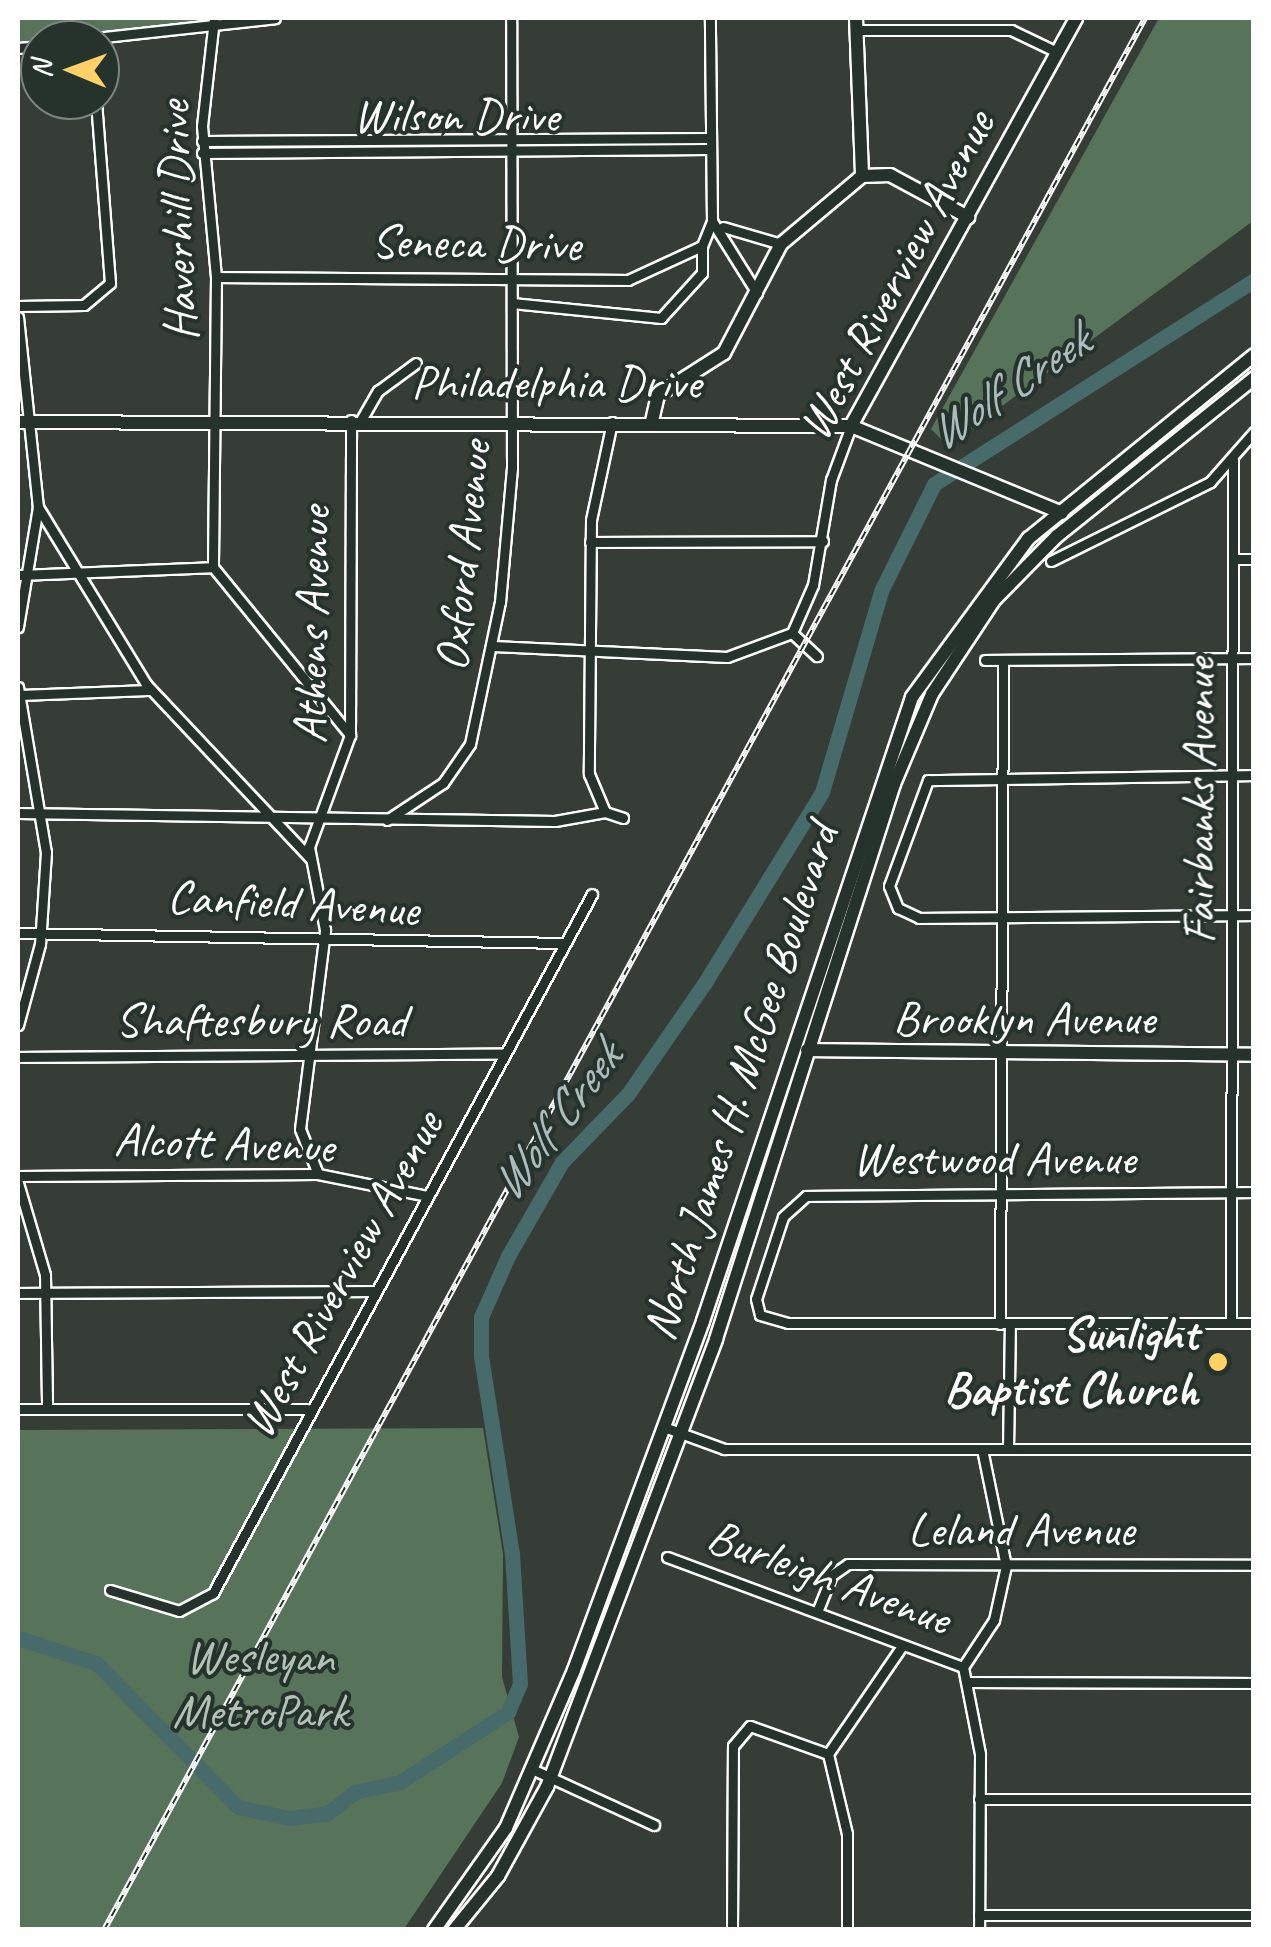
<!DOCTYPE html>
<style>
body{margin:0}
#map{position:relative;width:1271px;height:1947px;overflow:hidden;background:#353d36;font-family:Caveat,sans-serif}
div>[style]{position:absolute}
.green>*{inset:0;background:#57745b}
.river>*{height:15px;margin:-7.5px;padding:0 7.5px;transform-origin:7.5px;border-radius:7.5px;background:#476b6b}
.roads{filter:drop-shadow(2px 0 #fff) drop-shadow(-2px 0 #fff) drop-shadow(0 2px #fff) drop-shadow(0 -2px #fff)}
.street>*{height:9px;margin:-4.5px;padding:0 4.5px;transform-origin:4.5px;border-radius:4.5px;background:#26332d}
.secondary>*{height:12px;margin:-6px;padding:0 6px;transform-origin:6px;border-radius:6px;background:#26332d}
.rail>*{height:6px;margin-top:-3px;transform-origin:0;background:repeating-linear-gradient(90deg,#26332d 0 8px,#fff 0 16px);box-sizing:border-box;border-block:2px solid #fff}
.dots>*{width:28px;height:28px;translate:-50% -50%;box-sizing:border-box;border:5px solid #26332d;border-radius:50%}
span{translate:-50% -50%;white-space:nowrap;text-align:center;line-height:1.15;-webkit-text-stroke:8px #26332d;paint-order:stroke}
.street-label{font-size:48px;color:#fff}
.poi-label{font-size:48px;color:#fff;font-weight:700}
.right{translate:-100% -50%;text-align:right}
.park-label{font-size:48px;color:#b3c0b5}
.water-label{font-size:50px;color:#acbcbc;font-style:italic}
.frame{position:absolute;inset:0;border:20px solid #fff;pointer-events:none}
.north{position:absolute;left:20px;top:20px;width:100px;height:100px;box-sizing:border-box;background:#26332d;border:2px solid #7d8581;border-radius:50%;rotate:271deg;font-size:28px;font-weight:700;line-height:40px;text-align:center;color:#fff}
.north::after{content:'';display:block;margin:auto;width:35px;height:45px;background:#ffd166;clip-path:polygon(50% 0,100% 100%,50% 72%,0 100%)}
</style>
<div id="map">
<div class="green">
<div style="clip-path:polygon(18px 18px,262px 18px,18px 44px)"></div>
<div style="clip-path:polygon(1159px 18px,1253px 18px,1253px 221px,948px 446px,931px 429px)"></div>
<div style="clip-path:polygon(483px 1428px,503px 1554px,502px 1677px,519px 1737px,502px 1783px,404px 1929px,18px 1929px,18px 1430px)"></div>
</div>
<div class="river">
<div style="left:18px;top:1638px;width:82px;rotate:17.8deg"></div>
<div style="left:96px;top:1663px;width:202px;rotate:45.4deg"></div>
<div style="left:238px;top:1807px;width:52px;rotate:12.2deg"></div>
<div style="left:289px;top:1818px;width:39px;rotate:-7deg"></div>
<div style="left:328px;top:1813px;width:34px;rotate:-38deg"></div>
<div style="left:355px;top:1792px;width:46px;rotate:-12.5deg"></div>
<div style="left:400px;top:1782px;width:129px;rotate:-32.9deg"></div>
<div style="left:508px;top:1712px;width:30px;rotate:-67deg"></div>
<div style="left:520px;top:1684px;width:130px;rotate:-93.5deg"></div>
<div style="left:512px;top:1554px;width:200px;rotate:-98.9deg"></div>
<div style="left:481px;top:1356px;width:39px;rotate:-90deg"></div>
<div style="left:481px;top:1317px;width:67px;rotate:-66.1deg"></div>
<div style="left:508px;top:1256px;width:108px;rotate:-60.1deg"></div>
<div style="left:562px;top:1162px;width:95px;rotate:-45.9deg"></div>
<div style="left:628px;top:1094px;width:134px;rotate:-55.4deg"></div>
<div style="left:704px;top:984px;width:225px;rotate:-58.4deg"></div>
<div style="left:822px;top:792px;width:209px;rotate:-73.6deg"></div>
<div style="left:881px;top:591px;width:119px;rotate:-63.6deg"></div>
<div style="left:934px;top:484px;width:379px;rotate:-32.5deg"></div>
</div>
<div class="roads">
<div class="street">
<div style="left:214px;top:19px;width:108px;rotate:96.4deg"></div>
<div style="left:202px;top:126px;width:152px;rotate:84.7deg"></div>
<div style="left:216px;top:277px;width:290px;rotate:90.6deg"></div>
<div style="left:213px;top:567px;width:217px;rotate:50.8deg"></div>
<div style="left:856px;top:30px;width:155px"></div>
<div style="left:1011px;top:30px;width:51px;rotate:25.6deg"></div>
<div style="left:77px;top:40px;width:199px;rotate:-6.3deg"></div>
<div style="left:18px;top:48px;width:22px;rotate:-5deg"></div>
<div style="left:202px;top:141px;width:508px;rotate:-0.34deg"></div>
<div style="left:202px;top:153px;width:508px;rotate:-0.45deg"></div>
<div style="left:712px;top:221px;width:85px;rotate:58deg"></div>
<div style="left:723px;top:227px;width:60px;rotate:16.3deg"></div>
<div style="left:216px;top:277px;width:412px;rotate:0.4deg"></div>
<div style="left:628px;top:280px;width:81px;rotate:-24.7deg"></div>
<div style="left:702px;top:246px;width:27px;rotate:-68deg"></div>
<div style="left:712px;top:221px;width:203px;rotate:-90.6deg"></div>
<div style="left:512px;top:303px;width:150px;rotate:5.7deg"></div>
<div style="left:661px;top:318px;width:61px;rotate:-47.7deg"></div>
<div style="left:702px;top:273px;width:27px;rotate:-90deg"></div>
<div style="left:18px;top:306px;width:66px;rotate:-0.9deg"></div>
<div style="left:84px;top:305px;width:34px;rotate:-40deg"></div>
<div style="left:110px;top:283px;width:184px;rotate:-94.4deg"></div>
<div style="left:18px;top:317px;width:191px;rotate:84deg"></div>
<div style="left:38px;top:507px;width:122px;rotate:99.5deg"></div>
<div style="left:361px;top:420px;width:34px;rotate:-60deg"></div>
<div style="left:378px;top:391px;width:47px;rotate:-36.4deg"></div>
<div style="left:612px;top:422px;width:100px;rotate:102.1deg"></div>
<div style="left:591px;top:520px;width:254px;rotate:90.5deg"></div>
<div style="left:589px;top:774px;width:41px;rotate:67.2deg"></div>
<div style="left:605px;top:812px;width:19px;rotate:18deg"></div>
<div style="left:38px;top:507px;width:207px;rotate:58.6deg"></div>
<div style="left:146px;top:684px;width:239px;rotate:46.7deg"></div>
<div style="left:590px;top:542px;width:233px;rotate:-0.2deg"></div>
<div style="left:1235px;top:559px;width:19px"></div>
<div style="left:1051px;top:561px;width:178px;rotate:-26.4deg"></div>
<div style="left:1210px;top:482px;width:67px;rotate:-48.7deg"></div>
<div style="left:18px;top:575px;width:195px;rotate:-2.3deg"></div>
<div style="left:792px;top:633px;width:52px;rotate:-66.4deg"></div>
<div style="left:813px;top:585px;width:107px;rotate:-80.3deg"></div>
<div style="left:831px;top:480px;width:58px;rotate:-69.7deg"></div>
<div style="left:493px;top:646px;width:234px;rotate:2.7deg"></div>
<div style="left:727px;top:657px;width:69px;rotate:-20.3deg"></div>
<div style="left:792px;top:633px;width:34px;rotate:43deg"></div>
<div style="left:985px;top:660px;width:269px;rotate:-0.4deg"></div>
<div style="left:18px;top:687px;width:167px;rotate:80.4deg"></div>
<div style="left:46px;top:852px;width:92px;rotate:93.7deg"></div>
<div style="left:40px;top:944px;width:84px;rotate:105.2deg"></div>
<div style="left:18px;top:695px;width:132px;rotate:-2.2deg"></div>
<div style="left:1254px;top:775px;width:326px;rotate:179.1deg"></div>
<div style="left:928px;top:780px;width:113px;rotate:110.2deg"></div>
<div style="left:889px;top:886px;width:24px;rotate:68deg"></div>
<div style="left:898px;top:908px;width:23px;rotate:25deg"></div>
<div style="left:919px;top:918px;width:335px;rotate:-0.5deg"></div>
<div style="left:18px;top:813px;width:537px;rotate:0.85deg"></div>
<div style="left:555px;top:821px;width:51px;rotate:-10.2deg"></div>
<div style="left:387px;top:820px;width:67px;rotate:-33.5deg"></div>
<div style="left:443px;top:783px;width:47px;rotate:-55.3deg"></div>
<div style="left:470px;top:744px;width:145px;rotate:-78.1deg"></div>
<div style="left:500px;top:602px;width:135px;rotate:-84.9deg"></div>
<div style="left:512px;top:468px;width:450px;rotate:-90.1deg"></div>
<div style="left:18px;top:933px;width:547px;rotate:1.05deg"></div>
<div style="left:18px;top:1057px;width:486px;rotate:-0.4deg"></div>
<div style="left:318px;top:1174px;width:48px;rotate:-111.8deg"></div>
<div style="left:300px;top:1129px;width:201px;rotate:-82.8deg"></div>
<div style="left:325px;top:930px;width:85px;rotate:-100.9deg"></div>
<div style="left:309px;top:847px;width:119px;rotate:-69.9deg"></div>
<div style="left:350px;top:735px;width:315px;rotate:-89.8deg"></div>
<div style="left:18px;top:1176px;width:300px;rotate:-0.4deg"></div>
<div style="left:318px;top:1174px;width:111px;rotate:11.4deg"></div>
<div style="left:18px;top:1183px;width:96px;rotate:73.6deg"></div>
<div style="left:45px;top:1275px;width:133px;rotate:89.1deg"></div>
<div style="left:1254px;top:1192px;width:448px;rotate:179.5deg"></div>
<div style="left:806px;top:1196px;width:31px;rotate:138deg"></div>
<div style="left:783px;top:1217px;width:86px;rotate:108.2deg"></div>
<div style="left:756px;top:1299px;width:16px;rotate:76deg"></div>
<div style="left:760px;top:1315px;width:29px;rotate:16deg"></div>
<div style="left:788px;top:1323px;width:466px"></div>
<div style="left:18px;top:1293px;width:357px;rotate:-0.3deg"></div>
<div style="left:1231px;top:1323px;width:863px;rotate:-89.87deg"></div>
<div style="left:1000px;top:1324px;width:664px;rotate:-89.74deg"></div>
<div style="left:18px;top:1409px;width:289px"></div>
<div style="left:664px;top:1427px;width:64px;rotate:20.1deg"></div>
<div style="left:724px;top:1449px;width:530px"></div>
<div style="left:1008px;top:1449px;width:125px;rotate:-89.1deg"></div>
<div style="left:667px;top:1557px;width:316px;rotate:20.4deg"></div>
<div style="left:963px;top:1667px;width:89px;rotate:78.9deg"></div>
<div style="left:980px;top:1754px;width:176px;rotate:90.3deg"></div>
<div style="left:110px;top:1590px;width:72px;rotate:16.9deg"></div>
<div style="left:179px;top:1611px;width:38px;rotate:-28deg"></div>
<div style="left:213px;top:1593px;width:795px;rotate:-61.53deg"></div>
<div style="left:817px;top:1612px;width:40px;rotate:-68deg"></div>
<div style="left:832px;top:1575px;width:19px;rotate:-35deg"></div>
<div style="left:848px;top:1564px;width:406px;rotate:0.1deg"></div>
<div style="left:963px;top:1667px;width:56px;rotate:-56.6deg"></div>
<div style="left:994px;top:1620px;width:55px;rotate:-77.5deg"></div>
<div style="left:1006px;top:1566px;width:119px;rotate:-101.6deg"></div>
<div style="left:967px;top:1682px;width:287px;rotate:0.2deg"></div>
<div style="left:828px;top:1754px;width:131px;rotate:-55.6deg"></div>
<div style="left:534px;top:1770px;width:132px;rotate:24.6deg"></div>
<div style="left:979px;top:1799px;width:275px"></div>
<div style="left:979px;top:1915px;width:275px"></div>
<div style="left:732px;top:1930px;width:184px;rotate:-89.7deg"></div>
<div style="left:733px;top:1746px;width:26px;rotate:-50deg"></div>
<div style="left:750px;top:1726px;width:83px;rotate:19.7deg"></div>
<div style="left:828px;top:1754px;width:82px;rotate:76.6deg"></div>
<div style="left:847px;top:1834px;width:96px;rotate:90deg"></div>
</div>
<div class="secondary">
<div style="left:856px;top:18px;width:158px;rotate:87.8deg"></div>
<div style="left:652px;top:421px;width:27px;rotate:-77deg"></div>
<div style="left:658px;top:395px;width:78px;rotate:-32.5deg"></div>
<div style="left:724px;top:353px;width:123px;rotate:-62.4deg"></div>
<div style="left:781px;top:244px;width:106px;rotate:-40deg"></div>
<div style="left:862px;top:176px;width:28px;rotate:-2deg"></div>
<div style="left:890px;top:175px;width:89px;rotate:28.3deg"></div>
<div style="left:18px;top:422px;width:833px;rotate:0.28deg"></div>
<div style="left:851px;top:426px;width:228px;rotate:22.4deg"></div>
<div style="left:851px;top:426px;width:466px;rotate:-61.1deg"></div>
<div style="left:807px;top:1050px;width:447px;rotate:0.6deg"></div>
<div style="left:434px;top:1930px;width:125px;rotate:-54.8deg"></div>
<div style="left:506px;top:1828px;width:172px;rotate:-66.7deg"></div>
<div style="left:574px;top:1670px;width:372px;rotate:-69.7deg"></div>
<div style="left:703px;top:1321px;width:658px;rotate:-71.48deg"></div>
<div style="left:912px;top:697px;width:197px;rotate:-53.7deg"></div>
<div style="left:1029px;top:538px;width:290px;rotate:-39.1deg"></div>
<div style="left:454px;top:1930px;width:70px;rotate:-50.8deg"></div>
<div style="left:498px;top:1876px;width:102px;rotate:-61.2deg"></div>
<div style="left:547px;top:1787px;width:479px;rotate:-69.3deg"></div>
<div style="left:716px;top:1339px;width:583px;rotate:-72.22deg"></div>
<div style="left:894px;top:784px;width:98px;rotate:-67.1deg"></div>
<div style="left:932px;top:694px;width:113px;rotate:-56.6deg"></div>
<div style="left:994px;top:600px;width:90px;rotate:-45.5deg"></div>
<div style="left:1057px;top:536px;width:253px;rotate:-38.7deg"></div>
</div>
</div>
<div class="rail">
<div style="left:104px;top:1930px;width:2177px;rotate:-61.43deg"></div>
</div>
<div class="dots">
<div style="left:1218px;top:1362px;background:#ffd166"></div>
</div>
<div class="street-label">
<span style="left:456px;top:116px">Wilson Drive</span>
<span style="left:177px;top:221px;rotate:-92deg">Haverhill Drive</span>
<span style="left:476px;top:243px;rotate:1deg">Seneca Drive</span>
<span style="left:896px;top:275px;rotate:-62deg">West Riverview Avenue</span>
<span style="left:556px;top:383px">Philadelphia Drive</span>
<span style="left:463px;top:556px;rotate:-84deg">Oxford Avenue</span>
<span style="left:312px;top:625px;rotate:-89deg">Athens Avenue</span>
<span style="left:1199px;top:801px;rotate:-90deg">Fairbanks Avenue</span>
<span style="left:293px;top:903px;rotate:3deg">Canfield Avenue</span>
<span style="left:1024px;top:1019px">Brooklyn Avenue</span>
<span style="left:261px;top:1021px">Shaftesbury Road</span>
<span style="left:740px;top:1082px;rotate:-72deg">North James H. McGee Boulevard</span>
<span style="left:224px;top:1143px;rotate:2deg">Alcott Avenue</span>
<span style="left:994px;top:1159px">Westwood Avenue</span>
<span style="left:342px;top:1274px;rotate:-61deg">West Riverview Avenue</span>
<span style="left:1021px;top:1530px">Leland Avenue</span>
<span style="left:829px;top:1577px;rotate:20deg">Burleigh Avenue</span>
</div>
<div class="poi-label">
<span class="right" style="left:1198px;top:1362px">Sunlight<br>Baptist Church</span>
</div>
<div class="park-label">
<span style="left:260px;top:1684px">Wesleyan<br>MetroPark</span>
</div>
<div class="water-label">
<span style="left:1008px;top:387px;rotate:-34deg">Wolf Creek</span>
<span style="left:555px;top:1121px;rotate:-53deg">Wolf Creek</span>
</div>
<div class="frame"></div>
<div class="north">N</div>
</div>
